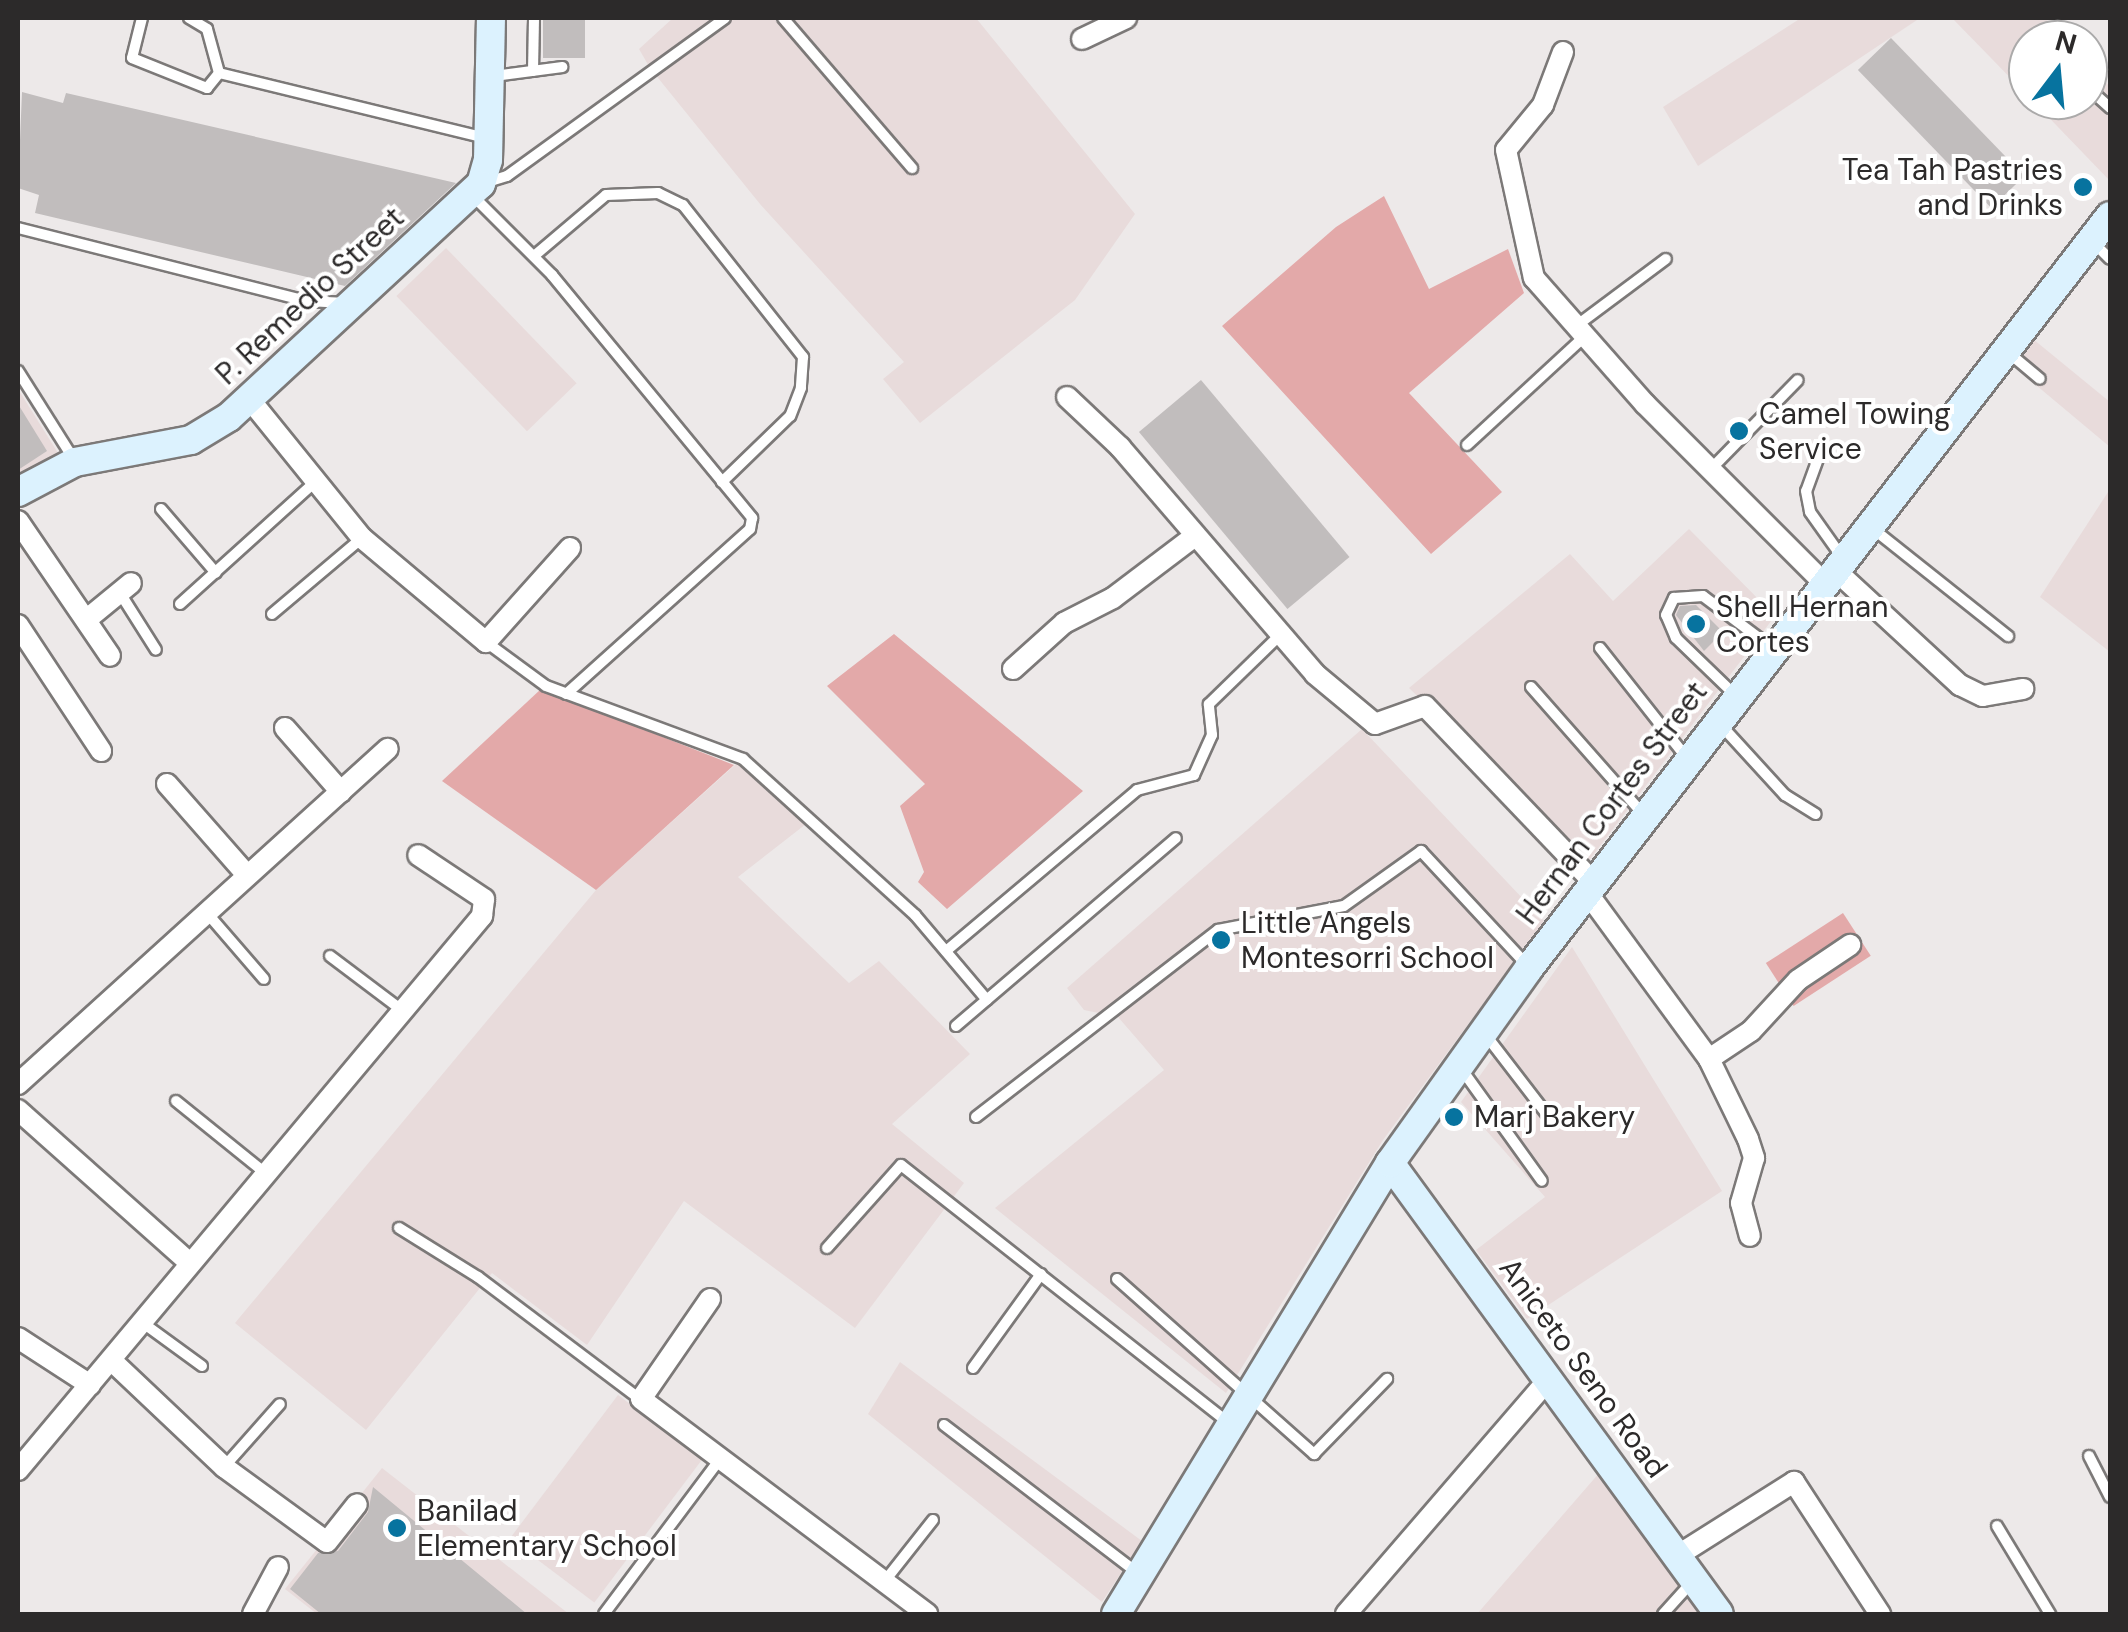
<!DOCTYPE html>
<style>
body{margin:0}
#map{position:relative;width:2128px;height:1632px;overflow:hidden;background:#ede9e9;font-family:"DM Sans",sans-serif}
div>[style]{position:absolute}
.built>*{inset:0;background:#e8dbdb;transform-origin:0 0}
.green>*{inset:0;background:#e3a9a9;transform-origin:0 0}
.building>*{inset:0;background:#c1bdbd;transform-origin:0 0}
.roads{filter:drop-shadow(2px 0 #7c7978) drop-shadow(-2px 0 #7c7978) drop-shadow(0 2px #7c7978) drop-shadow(0 -2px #7c7978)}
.lane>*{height:10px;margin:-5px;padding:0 5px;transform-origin:5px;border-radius:5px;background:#fff}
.street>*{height:20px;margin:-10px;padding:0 10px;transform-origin:10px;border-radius:10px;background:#fff}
.secondary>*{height:28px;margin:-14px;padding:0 14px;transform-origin:14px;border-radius:14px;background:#dcf2fe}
.dots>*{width:28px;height:28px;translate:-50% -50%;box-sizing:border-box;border:5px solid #fff;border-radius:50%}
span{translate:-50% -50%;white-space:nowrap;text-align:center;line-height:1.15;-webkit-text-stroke:8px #fff;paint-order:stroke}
.poi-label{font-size:30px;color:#2c2a2a}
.right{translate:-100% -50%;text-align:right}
.left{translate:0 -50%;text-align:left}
.street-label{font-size:30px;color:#2c2a2a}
.frame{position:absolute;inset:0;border:20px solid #2c2a2a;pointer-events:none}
.north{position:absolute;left:2008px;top:20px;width:100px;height:100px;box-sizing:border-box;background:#fff;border:2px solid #abaaaa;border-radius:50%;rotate:16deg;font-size:28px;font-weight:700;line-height:40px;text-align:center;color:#2c2a2a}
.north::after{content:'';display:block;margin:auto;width:35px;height:45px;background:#07739f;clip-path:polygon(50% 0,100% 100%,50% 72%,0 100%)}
</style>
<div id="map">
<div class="built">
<div style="clip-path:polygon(673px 18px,976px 18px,1135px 214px,1075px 300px,920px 423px,883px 379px,904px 362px,760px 204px,650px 68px,639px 49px)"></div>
<div style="clip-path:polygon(1801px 18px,1920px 18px,1698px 166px,1663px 107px)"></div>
<div style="clip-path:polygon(1952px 18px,2045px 18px,2066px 40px,2028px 40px,2028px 96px)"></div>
<div style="clip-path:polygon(2088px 63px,2110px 87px,2110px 181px,2032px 100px,2088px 100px)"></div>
<div style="left:446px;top:248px;width:188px;height:69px;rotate:46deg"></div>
<div style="clip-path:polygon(2033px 339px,2110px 402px,2110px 447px,2013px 366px)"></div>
<div style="clip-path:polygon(18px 389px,58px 453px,18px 476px)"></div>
<div style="clip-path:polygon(2110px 489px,2110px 652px,2040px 597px)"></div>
<div style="clip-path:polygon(1689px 529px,1775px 616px,1587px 863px,1409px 688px,1570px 554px,1613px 601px)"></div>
<div style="clip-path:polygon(1362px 729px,1544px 921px,1383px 1140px,1226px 1393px,995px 1208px,1164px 1070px,1118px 1017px,1084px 1010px,1067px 988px)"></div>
<div style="clip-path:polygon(745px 756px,815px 817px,738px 877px,849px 983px,879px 961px,970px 1054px,892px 1124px,964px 1183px,855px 1328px,684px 1201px,587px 1345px,492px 1273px,366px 1430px,235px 1323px,596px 890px)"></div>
<div style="clip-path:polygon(1572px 947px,1722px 1191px,1527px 1319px,1476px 1250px,1545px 1197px,1461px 1102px)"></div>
<div style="clip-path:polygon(900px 1362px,1142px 1541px,1102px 1602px,868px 1414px)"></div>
<div style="left:618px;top:1395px;width:106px;height:180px;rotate:37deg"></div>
<div style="clip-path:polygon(382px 1468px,569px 1614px,317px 1614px,285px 1589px)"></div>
<div style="clip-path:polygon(1600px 1472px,1700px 1614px,1477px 1614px)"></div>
</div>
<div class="green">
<div style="clip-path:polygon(1384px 196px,1429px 289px,1508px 249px,1524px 293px,1409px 393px,1502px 492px,1431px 554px,1222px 326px,1336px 227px)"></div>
<div style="clip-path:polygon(894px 634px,1083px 791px,947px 909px,918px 882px,924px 872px,900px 806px,925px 784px,827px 686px)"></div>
<div style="clip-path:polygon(541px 689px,734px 765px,596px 890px,442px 781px)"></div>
<div style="left:1843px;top:913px;width:51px;height:92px;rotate:57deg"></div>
</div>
<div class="building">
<div style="left:543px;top:18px;width:42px;height:40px"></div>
<div style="left:1891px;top:38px;width:192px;height:46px;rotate:46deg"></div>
<div style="clip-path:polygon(22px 92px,63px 103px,66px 93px,456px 183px,345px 286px,35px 213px,39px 195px,18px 188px)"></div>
<div style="left:1201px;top:380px;width:231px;height:81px;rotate:50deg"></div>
<div style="clip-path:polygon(18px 404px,47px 451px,18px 470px)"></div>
<div style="clip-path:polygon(1696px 605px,1723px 632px,1704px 651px,1676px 615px,1680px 606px)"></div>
<div style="clip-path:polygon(373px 1487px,527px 1614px,321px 1614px,290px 1589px,318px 1553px,338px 1551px,368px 1512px)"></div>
</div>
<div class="roads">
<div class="lane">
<div style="left:142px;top:18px;width:41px;rotate:104deg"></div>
<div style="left:132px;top:58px;width:81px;rotate:21.8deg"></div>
<div style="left:207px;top:88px;width:19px;rotate:-51deg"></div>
<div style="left:189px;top:18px;width:21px;rotate:31deg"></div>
<div style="left:207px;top:29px;width:46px;rotate:74.7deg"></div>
<div style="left:783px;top:18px;width:198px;rotate:49.3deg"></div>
<div style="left:533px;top:71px;width:53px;rotate:-88.9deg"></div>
<div style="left:219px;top:73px;width:274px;rotate:13.7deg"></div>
<div style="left:494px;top:76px;width:69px;rotate:-7.5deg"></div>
<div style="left:2088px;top:88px;width:30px;rotate:42deg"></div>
<div style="left:484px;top:183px;width:24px;rotate:-17deg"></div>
<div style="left:507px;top:176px;width:269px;rotate:-35.9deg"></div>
<div style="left:471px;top:194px;width:115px;rotate:45deg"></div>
<div style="left:552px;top:275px;width:315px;rotate:50.5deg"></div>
<div style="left:752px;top:518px;width:11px;rotate:100deg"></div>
<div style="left:750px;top:529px;width:247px;rotate:138.1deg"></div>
<div style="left:18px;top:228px;width:298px;rotate:14.2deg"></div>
<div style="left:307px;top:301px;width:39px;rotate:3deg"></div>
<div style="left:2092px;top:241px;width:25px;rotate:45deg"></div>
<div style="left:534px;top:256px;width:94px;rotate:-40.3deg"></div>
<div style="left:606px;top:195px;width:52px;rotate:-2.2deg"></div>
<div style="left:658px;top:193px;width:28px;rotate:26deg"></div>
<div style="left:683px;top:205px;width:194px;rotate:51.7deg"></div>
<div style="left:803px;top:357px;width:31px;rotate:94deg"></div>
<div style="left:801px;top:388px;width:30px;rotate:111deg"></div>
<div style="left:790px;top:416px;width:95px;rotate:135.9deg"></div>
<div style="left:1576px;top:326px;width:112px;rotate:-36.7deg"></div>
<div style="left:2009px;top:353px;width:40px;rotate:40deg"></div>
<div style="left:18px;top:371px;width:107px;rotate:57.7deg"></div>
<div style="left:1467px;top:445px;width:159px;rotate:-42.7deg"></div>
<div style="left:1819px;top:456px;width:37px;rotate:110deg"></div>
<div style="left:1806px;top:491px;width:21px;rotate:79deg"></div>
<div style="left:1810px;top:512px;width:55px;rotate:54.6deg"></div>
<div style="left:1711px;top:469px;width:124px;rotate:-45.7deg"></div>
<div style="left:161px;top:509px;width:84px;rotate:49.3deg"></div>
<div style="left:1872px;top:528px;width:174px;rotate:38.5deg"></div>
<div style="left:120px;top:593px;width:67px;rotate:57.7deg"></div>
<div style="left:180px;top:604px;width:181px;rotate:-42.1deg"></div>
<div style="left:272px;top:614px;width:118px;rotate:-40.2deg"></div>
<div style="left:486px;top:642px;width:74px;rotate:36.3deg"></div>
<div style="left:546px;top:686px;width:210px;rotate:20.3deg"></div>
<div style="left:743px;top:759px;width:232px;rotate:42.2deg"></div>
<div style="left:915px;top:915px;width:111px;rotate:49.7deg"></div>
<div style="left:1600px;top:648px;width:139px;rotate:51.7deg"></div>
<div style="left:1531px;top:687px;width:169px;rotate:48.6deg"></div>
<div style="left:1734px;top:694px;width:81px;rotate:-136deg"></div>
<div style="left:1676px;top:638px;width:25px;rotate:-113deg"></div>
<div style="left:1666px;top:615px;width:19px;rotate:-65deg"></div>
<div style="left:1674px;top:598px;width:29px;rotate:-4deg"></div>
<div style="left:1703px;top:596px;width:85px;rotate:36.9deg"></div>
<div style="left:1719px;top:723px;width:98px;rotate:47.5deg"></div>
<div style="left:1785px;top:795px;width:36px;rotate:32deg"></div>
<div style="left:207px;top:913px;width:87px;rotate:49.2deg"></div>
<div style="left:946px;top:951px;width:250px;rotate:-40.1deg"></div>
<div style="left:1137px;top:790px;width:59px;rotate:-14.7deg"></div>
<div style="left:1194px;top:775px;width:44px;rotate:-65.8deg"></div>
<div style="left:1212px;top:735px;width:31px;rotate:-96deg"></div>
<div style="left:1209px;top:704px;width:100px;rotate:-44.2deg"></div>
<div style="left:330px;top:956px;width:91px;rotate:37deg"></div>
<div style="left:956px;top:1026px;width:289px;rotate:-40.5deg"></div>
<div style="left:1485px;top:1034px;width:105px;rotate:52.4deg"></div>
<div style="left:1460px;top:1067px;width:140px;rotate:54.3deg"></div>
<div style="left:176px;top:1101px;width:113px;rotate:38.9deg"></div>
<div style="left:976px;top:1117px;width:306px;rotate:-37.7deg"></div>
<div style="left:1218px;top:930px;width:128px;rotate:-10.8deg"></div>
<div style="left:1344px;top:906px;width:95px;rotate:-35.5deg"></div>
<div style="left:1421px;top:851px;width:156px;rotate:47.1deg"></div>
<div style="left:399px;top:1228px;width:93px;rotate:31.8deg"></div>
<div style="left:478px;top:1277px;width:203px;rotate:37deg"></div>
<div style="left:827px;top:1248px;width:111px;rotate:-48.3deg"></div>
<div style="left:901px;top:1165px;width:419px;rotate:38.2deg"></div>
<div style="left:1117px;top:1279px;width:264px;rotate:41.6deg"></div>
<div style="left:1314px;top:1454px;width:105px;rotate:-45.8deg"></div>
<div style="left:143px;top:1323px;width:73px;rotate:36.1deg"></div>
<div style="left:973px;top:1368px;width:116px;rotate:-54.1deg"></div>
<div style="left:944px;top:1425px;width:245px;rotate:37.4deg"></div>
<div style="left:2089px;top:1456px;width:46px;rotate:62.9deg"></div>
<div style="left:224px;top:1467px;width:84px;rotate:-48.4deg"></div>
<div style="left:1997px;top:1526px;width:103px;rotate:58.9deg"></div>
<div style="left:884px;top:1582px;width:79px;rotate:-51.7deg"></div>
<div style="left:604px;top:1614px;width:194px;rotate:-53.2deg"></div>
<div style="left:1663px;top:1614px;width:42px;rotate:-47.9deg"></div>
</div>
<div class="street">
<div style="left:1082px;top:39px;width:49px;rotate:-25.5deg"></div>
<div style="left:1563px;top:52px;width:57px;rotate:110.7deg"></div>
<div style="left:1543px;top:105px;width:58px;rotate:129.4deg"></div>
<div style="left:1506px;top:150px;width:131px;rotate:77.7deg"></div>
<div style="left:1534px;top:278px;width:168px;rotate:48.6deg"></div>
<div style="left:1645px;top:404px;width:250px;rotate:45deg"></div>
<div style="left:247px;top:396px;width:183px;rotate:51deg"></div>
<div style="left:362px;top:538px;width:162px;rotate:40deg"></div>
<div style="left:486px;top:642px;width:126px;rotate:-48.2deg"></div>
<div style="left:1067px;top:397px;width:73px;rotate:43.3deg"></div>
<div style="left:1120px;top:447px;width:299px;rotate:49.3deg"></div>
<div style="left:1315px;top:674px;width:78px;rotate:39.8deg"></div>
<div style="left:1375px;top:724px;width:53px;rotate:-19.8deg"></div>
<div style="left:1425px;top:706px;width:243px;rotate:46.3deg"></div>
<div style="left:18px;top:521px;width:163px;rotate:55.7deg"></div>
<div style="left:1833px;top:568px;width:173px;rotate:42.7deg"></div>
<div style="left:1960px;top:685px;width:25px;rotate:26deg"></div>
<div style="left:1983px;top:696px;width:41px;rotate:-9.9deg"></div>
<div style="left:86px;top:620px;width:58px;rotate:-39.4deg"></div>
<div style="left:18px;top:625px;width:151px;rotate:56.6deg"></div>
<div style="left:1013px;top:669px;width:69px;rotate:-42deg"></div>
<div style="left:1064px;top:623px;width:55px;rotate:-27deg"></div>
<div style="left:1113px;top:598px;width:103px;rotate:-37.1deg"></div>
<div style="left:285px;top:728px;width:85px;rotate:48.8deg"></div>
<div style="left:167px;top:784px;width:121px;rotate:48.7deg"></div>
<div style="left:1586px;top:891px;width:208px;rotate:53.8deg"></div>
<div style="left:1709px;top:1059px;width:89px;rotate:64deg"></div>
<div style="left:1748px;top:1139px;width:20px;rotate:72deg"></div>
<div style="left:1754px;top:1158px;width:47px;rotate:106.1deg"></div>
<div style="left:1741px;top:1203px;width:34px;rotate:75deg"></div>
<div style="left:1709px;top:1059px;width:50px;rotate:-33.7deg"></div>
<div style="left:1751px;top:1031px;width:69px;rotate:-47.3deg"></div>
<div style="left:1798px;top:980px;width:63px;rotate:-33.9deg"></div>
<div style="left:18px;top:1084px;width:499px;rotate:-42.2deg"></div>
<div style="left:18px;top:1110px;width:230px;rotate:41.7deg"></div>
<div style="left:710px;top:1299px;width:121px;rotate:124.6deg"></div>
<div style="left:641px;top:1399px;width:358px;rotate:36.9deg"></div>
<div style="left:18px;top:1338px;width:86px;rotate:33.1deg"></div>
<div style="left:111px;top:1360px;width:156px;rotate:43.4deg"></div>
<div style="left:224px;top:1467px;width:127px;rotate:36.1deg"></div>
<div style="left:327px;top:1542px;width:48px;rotate:-51.7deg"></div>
<div style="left:18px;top:1470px;width:723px;rotate:-50.05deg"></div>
<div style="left:482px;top:916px;width:17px;rotate:-83deg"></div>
<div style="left:484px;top:899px;width:79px;rotate:-146.3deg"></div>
<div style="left:1680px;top:1554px;width:135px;rotate:-32.3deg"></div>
<div style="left:1794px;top:1482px;width:158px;rotate:56.9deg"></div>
<div style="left:253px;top:1614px;width:53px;rotate:-62deg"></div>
<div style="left:1346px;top:1614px;width:312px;rotate:-49.2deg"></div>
</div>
<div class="secondary">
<div style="left:18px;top:492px;width:64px;rotate:-27.8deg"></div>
<div style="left:75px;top:462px;width:118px;rotate:-10.7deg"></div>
<div style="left:191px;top:440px;width:44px;rotate:-31.2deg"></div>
<div style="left:229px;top:417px;width:343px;rotate:-42.8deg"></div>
<div style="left:481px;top:184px;width:25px;rotate:-74deg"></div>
<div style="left:488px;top:160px;width:142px;rotate:-88.8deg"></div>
<div style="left:1390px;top:1163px;width:558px;rotate:53.89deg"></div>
<div style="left:1116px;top:1614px;width:528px;rotate:-58.72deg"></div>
<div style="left:1390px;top:1163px;width:239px;rotate:-54.5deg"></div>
<div style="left:1529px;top:968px;width:950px;rotate:-52.31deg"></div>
</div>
</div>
<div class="dots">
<div style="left:2083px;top:187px;background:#07739f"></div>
<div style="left:1739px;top:431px;background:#07739f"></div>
<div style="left:1696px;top:624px;background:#07739f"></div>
<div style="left:1221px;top:940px;background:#07739f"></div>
<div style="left:1454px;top:1117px;background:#07739f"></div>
<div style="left:397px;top:1528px;background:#07739f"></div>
</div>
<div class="poi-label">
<span class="right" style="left:2063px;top:187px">Tea Tah Pastries<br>and Drinks</span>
<span class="left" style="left:1759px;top:431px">Camel Towing<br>Service</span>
<span class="left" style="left:1716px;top:624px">Shell Hernan<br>Cortes</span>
<span class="left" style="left:1241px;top:940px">Little Angels<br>Montesorri School</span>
<span class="left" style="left:1474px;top:1117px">Marj Bakery</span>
<span class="left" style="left:417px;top:1528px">Banilad<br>Elementary School</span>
</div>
<div class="street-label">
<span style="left:310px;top:296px;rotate:-43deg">P. Remedio Street</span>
<span style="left:1612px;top:803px;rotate:-53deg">Hernan Cortes Street</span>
<span style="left:1583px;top:1368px;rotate:54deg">Aniceto Seno Road</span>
</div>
<div class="frame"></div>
<div class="north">N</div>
</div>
